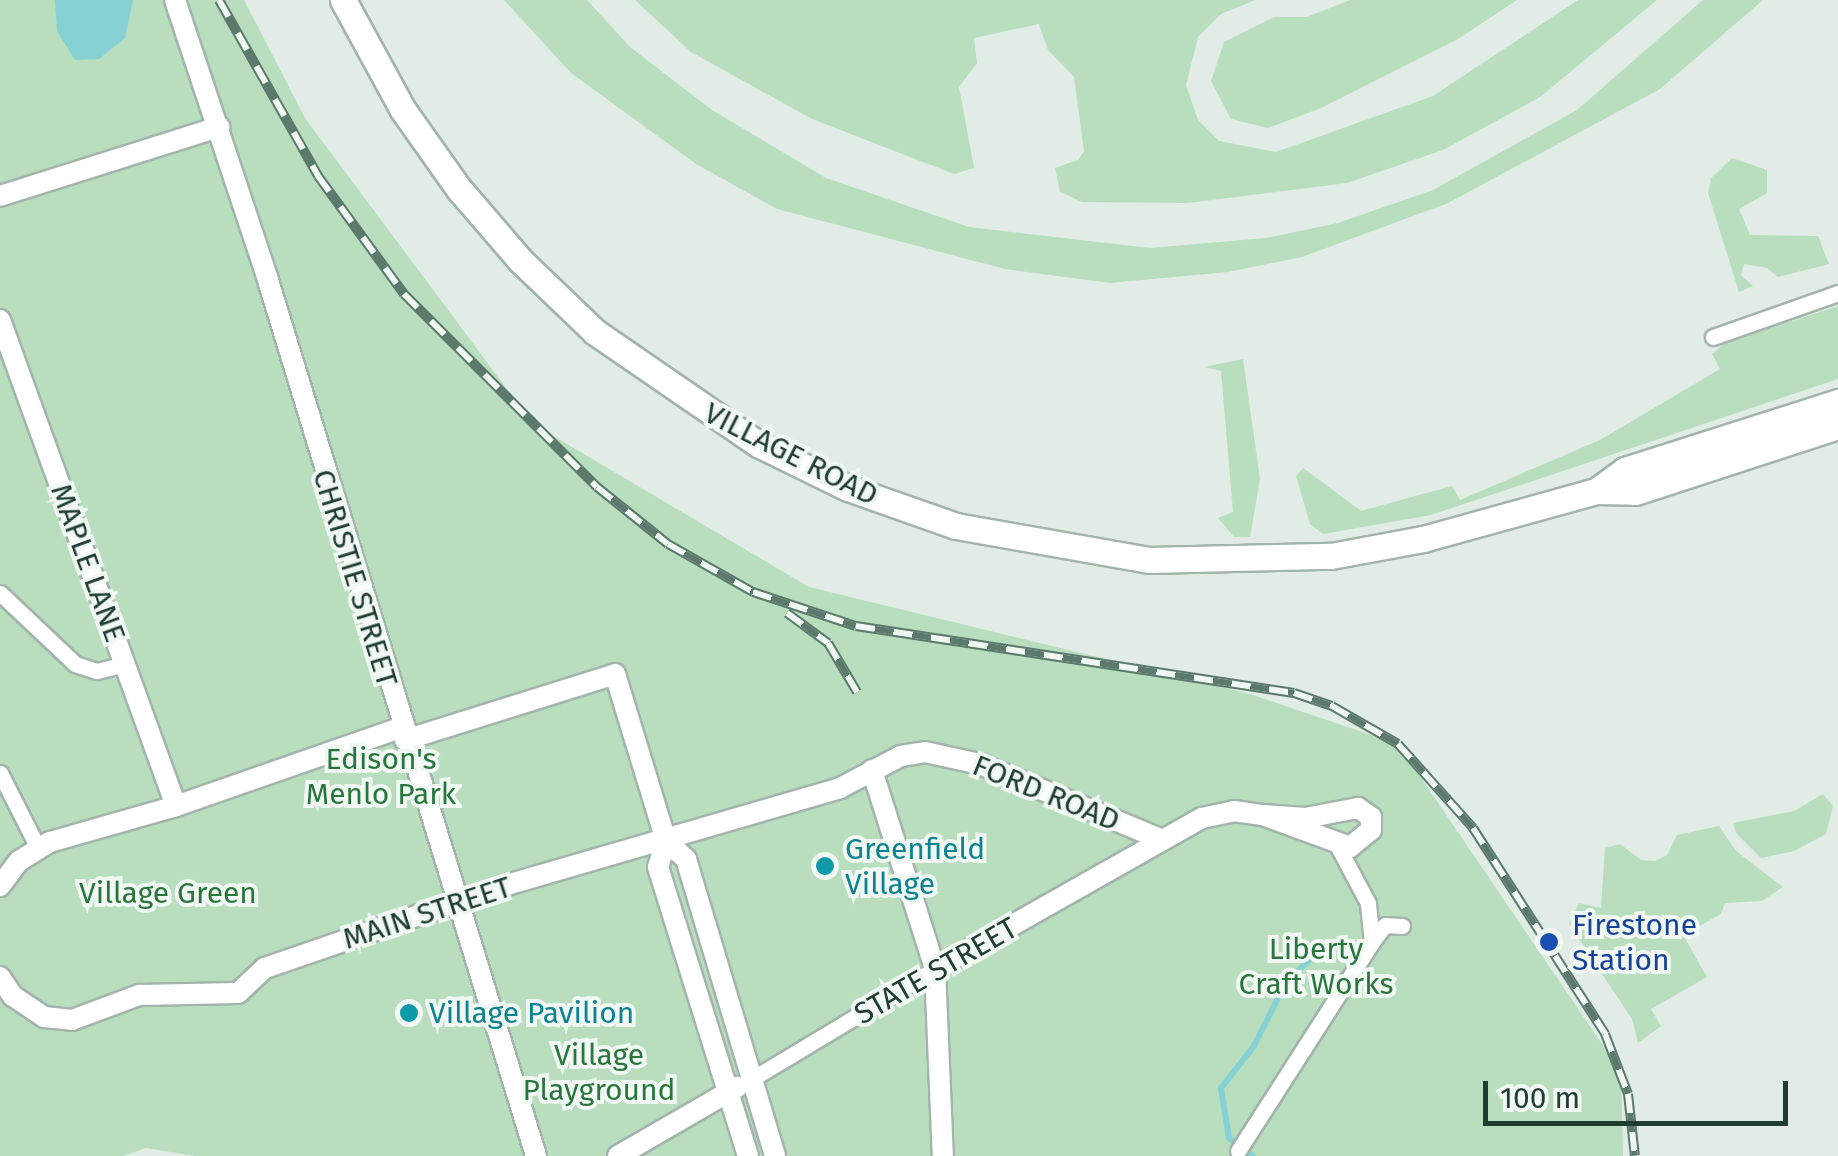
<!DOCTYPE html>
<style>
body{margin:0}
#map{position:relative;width:1838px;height:1156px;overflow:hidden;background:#e1ece6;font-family:"Fira Sans",sans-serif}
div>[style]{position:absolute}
.green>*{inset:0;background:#b8debe}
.water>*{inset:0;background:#86d1d4}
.stream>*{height:6px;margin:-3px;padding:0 3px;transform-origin:3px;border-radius:3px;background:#86d1d4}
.roads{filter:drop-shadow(2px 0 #a3b4ac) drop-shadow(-2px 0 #a3b4ac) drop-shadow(0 2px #a3b4ac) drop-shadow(0 -2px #a3b4ac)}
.pedestrian>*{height:15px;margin:-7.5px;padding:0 7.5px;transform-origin:7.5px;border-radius:7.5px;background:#fff}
.minor>*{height:20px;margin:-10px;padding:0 10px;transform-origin:10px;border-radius:10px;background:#fff}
.tertiary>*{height:25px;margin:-12.5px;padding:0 12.5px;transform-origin:12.5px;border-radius:12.5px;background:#fff}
.rail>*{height:10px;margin-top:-5px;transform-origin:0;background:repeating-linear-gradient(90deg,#f1f8f4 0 19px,#5b796d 0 38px);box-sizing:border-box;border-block:2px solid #5b796d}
.dots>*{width:28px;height:28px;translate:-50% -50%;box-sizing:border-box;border:5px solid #f1f8f4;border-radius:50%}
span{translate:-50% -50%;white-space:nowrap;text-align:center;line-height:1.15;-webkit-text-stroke:8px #f1f8f4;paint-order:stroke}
.street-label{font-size:30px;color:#203d32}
.park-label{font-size:30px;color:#29763d}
.culture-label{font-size:30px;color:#0d838f}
.left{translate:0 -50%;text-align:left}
.transit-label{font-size:30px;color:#164399}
.scale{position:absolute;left:1483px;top:1081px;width:305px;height:45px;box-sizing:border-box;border:5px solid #203d32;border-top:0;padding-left:12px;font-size:30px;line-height:35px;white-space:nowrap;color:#203d32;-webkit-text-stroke:8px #f1f8f4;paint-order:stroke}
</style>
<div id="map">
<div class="green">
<div style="clip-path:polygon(0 0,244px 0,305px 118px,533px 424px,809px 587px,1250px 694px,1398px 744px,1621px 1072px,1623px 1156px,195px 1156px,146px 1148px,123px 1156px,0 1156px)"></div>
<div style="clip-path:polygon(504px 0,587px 0,630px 47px,712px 110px,826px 178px,969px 227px,1150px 248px,1266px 238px,1338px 223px,1433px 190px,1577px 110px,1703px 0,1763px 0,1660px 89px,1448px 203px,1302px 257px,1228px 272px,1110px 283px,1005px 269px,777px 209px,696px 164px,571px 73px)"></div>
<div style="clip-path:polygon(635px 0,1255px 0,1221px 14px,1198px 37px,1186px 85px,1198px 120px,1219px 141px,1276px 152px,1433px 96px,1578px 0,1657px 0,1540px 97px,1443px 150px,1347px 183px,1188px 203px,1082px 202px,1060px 192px,1055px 168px,1078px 160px,1084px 151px,1074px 77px,1048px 50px,1039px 24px,974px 38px,977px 63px,959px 87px,974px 168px,954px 174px,812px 119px,691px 52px)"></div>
<div style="clip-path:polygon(1350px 0,1517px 0,1458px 39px,1321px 108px,1268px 128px,1231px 119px,1211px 81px,1224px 42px,1274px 17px,1307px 17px)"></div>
<div style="clip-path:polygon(1732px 158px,1767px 170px,1767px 193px,1739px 209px,1750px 235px,1818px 236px,1829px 264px,1778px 277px,1767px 268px,1744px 264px,1741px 275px,1753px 286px,1739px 292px,1708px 193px,1711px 178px)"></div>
<div style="clip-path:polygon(1838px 306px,1838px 379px,1431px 515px,1323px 534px,1310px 524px,1296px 476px,1303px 468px,1361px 511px,1452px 486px,1460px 500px,1600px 440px,1720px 369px,1712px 354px,1725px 343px)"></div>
<div style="clip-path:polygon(1243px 359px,1260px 479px,1250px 537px,1234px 537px,1218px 518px,1233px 512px,1221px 371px,1204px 367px)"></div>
<div style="clip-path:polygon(1823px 794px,1833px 806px,1826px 834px,1794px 851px,1761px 858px,1736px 833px,1733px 823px,1794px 811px)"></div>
<div style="clip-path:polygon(1719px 826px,1736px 851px,1783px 887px,1762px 901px,1725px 903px,1721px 914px,1683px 935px,1707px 977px,1651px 1009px,1661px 1026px,1638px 1043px,1632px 1019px,1569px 924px,1579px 903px,1601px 908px,1605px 848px,1620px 844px,1641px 860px,1655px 861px,1667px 855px,1677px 835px)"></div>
</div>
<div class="water">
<div style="clip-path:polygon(55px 0,133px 0,125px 38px,99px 59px,75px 60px,57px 31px)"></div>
</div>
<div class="stream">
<div style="left:1253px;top:1156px;width:30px;rotate:-143deg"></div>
<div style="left:1229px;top:1138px;width:51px;rotate:-99.1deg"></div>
<div style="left:1221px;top:1088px;width:53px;rotate:-51.8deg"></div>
<div style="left:1254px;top:1046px;width:69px;rotate:-63.4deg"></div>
<div style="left:1285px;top:984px;width:33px;rotate:-45deg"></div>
</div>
<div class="roads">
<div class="pedestrian">
<div style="left:1713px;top:337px;width:133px;rotate:-19.4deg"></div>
<div style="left:0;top:593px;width:103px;rotate:43.4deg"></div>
<div style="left:75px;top:664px;width:23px;rotate:18deg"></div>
<div style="left:97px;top:671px;width:29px;rotate:-14deg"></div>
<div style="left:0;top:773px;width:84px;rotate:63.1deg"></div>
<div style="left:1372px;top:942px;width:21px;rotate:-53deg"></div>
<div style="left:1385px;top:925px;width:17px;rotate:3deg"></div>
<div style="left:750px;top:1080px;width:216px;rotate:-31deg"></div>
<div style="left:1238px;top:1151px;width:248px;rotate:-57.3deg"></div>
<div style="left:1372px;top:942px;width:39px;rotate:-96deg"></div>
<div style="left:1368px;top:903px;width:66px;rotate:-118.1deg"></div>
</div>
<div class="minor">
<div style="left:175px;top:0;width:292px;rotate:71.6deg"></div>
<div style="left:267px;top:277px;width:919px;rotate:72.98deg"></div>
<div style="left:0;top:196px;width:230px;rotate:-17.5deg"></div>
<div style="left:0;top:320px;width:517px;rotate:70.09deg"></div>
<div style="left:405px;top:740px;width:220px;rotate:-17.4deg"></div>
<div style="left:615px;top:674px;width:175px;rotate:73deg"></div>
<div style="left:666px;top:841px;width:27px;rotate:42deg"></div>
<div style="left:686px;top:859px;width:310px;rotate:73.3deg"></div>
<div style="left:872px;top:770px;width:209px;rotate:72.4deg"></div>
<div style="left:935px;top:969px;width:187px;rotate:87.6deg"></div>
<div style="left:666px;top:841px;width:27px;rotate:107deg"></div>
<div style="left:658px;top:867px;width:303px;rotate:72.7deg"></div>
<div style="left:0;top:886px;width:31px;rotate:-53deg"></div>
<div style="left:19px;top:861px;width:36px;rotate:-32deg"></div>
<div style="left:50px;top:842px;width:131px;rotate:-15.9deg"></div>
<div style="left:176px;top:806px;width:237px;rotate:-19.2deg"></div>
<div style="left:935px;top:969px;width:307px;rotate:-29.5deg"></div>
<div style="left:1202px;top:818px;width:33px;rotate:-12deg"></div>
<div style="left:1234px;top:811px;width:29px;rotate:8deg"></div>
<div style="left:1263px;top:815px;width:93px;rotate:20.2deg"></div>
<div style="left:1350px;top:847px;width:27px;rotate:-39deg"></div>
<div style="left:1371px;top:830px;width:13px;rotate:-90deg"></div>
<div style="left:1371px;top:817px;width:16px;rotate:-145deg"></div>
<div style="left:1358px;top:808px;width:54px;rotate:169.3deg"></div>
<div style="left:1305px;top:818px;width:42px;rotate:-175.9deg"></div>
<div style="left:0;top:977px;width:23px;rotate:56deg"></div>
<div style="left:13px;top:996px;width:37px;rotate:34deg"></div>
<div style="left:44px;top:1017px;width:28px;rotate:6deg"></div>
<div style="left:72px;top:1020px;width:72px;rotate:-20.5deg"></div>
<div style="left:139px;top:995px;width:99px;rotate:-1.2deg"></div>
<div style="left:238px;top:993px;width:37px;rotate:-43deg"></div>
<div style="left:265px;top:968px;width:252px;rotate:-19deg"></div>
<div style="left:503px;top:886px;width:351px;rotate:-16.2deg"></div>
<div style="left:840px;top:788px;width:69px;rotate:-27.7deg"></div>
<div style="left:901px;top:756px;width:24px;rotate:-9deg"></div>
<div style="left:925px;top:752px;width:56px;rotate:12.3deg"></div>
<div style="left:980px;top:764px;width:198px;rotate:22.6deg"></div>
<div style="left:618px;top:1156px;width:138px;rotate:-30.1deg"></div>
</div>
<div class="tertiary">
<div style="left:343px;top:0;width:125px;rotate:61.4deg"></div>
<div style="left:403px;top:110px;width:97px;rotate:54.7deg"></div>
<div style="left:459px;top:189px;width:94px;rotate:49.3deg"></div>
<div style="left:520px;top:260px;width:104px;rotate:43.8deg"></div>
<div style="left:595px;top:332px;width:198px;rotate:34.5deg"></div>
<div style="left:758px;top:444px;width:100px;rotate:26.1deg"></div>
<div style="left:848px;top:488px;width:114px;rotate:19.4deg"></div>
<div style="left:956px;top:526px;width:196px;rotate:10deg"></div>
<div style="left:1149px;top:560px;width:182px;rotate:-1.3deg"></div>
<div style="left:1331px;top:556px;width:94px;rotate:-10.5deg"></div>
<div style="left:1423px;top:539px;width:180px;rotate:-15.5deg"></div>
<div style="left:1596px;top:491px;width:39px;rotate:1deg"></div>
<div style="left:1635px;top:492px;width:213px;rotate:-18deg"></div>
<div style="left:1596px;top:491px;width:36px;rotate:-36deg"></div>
<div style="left:1625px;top:470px;width:224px;rotate:-17.7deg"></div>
</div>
</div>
<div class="rail">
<div style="left:219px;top:0;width:202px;rotate:60.6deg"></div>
<div style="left:318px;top:176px;width:146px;rotate:53.9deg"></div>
<div style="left:404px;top:294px;width:273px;rotate:45deg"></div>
<div style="left:597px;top:487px;width:91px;rotate:38.8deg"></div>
<div style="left:668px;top:544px;width:98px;rotate:29.5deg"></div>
<div style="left:753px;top:592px;width:108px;rotate:18.3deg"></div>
<div style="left:856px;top:626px;width:443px;rotate:8.7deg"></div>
<div style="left:1294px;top:693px;width:40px;rotate:18.9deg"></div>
<div style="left:1332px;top:706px;width:76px;rotate:29.9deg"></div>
<div style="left:1398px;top:744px;width:113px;rotate:48.2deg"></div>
<div style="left:1473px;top:828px;width:245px;rotate:57.3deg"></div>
<div style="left:1605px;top:1034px;width:64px;rotate:69deg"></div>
<div style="left:1628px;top:1094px;width:62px;rotate:83.6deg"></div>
<div style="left:787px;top:613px;width:51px;rotate:36.2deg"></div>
<div style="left:828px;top:643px;width:57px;rotate:59.4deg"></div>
</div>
<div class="dots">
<div style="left:825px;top:866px;background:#0f9aa8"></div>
<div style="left:1549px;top:942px;background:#1a4fb4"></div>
<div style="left:409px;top:1013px;background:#0f9aa8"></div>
</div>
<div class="street-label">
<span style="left:791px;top:454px;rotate:27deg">VILLAGE ROAD</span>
<span style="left:88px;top:563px;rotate:70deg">MAPLE LANE</span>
<span style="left:355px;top:578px;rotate:73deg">CHRISTIE STREET</span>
<span style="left:1046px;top:793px;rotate:22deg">FORD ROAD</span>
<span style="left:427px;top:913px;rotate:-18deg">MAIN STREET</span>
<span style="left:936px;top:971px;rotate:-30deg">STATE STREET</span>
</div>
<div class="park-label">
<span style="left:381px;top:776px">Edison's<br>Menlo Park</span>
<span style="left:168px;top:893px">Village Green</span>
<span style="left:1316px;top:966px">Liberty<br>Craft Works</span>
<span style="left:599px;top:1072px">Village<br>Playground</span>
</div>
<div class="culture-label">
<span class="left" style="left:845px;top:866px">Greenfield<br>Village</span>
<span class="left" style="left:429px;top:1013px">Village Pavilion</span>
</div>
<div class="transit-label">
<span class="left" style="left:1572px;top:942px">Firestone<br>Station</span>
</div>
<div class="scale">100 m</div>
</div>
